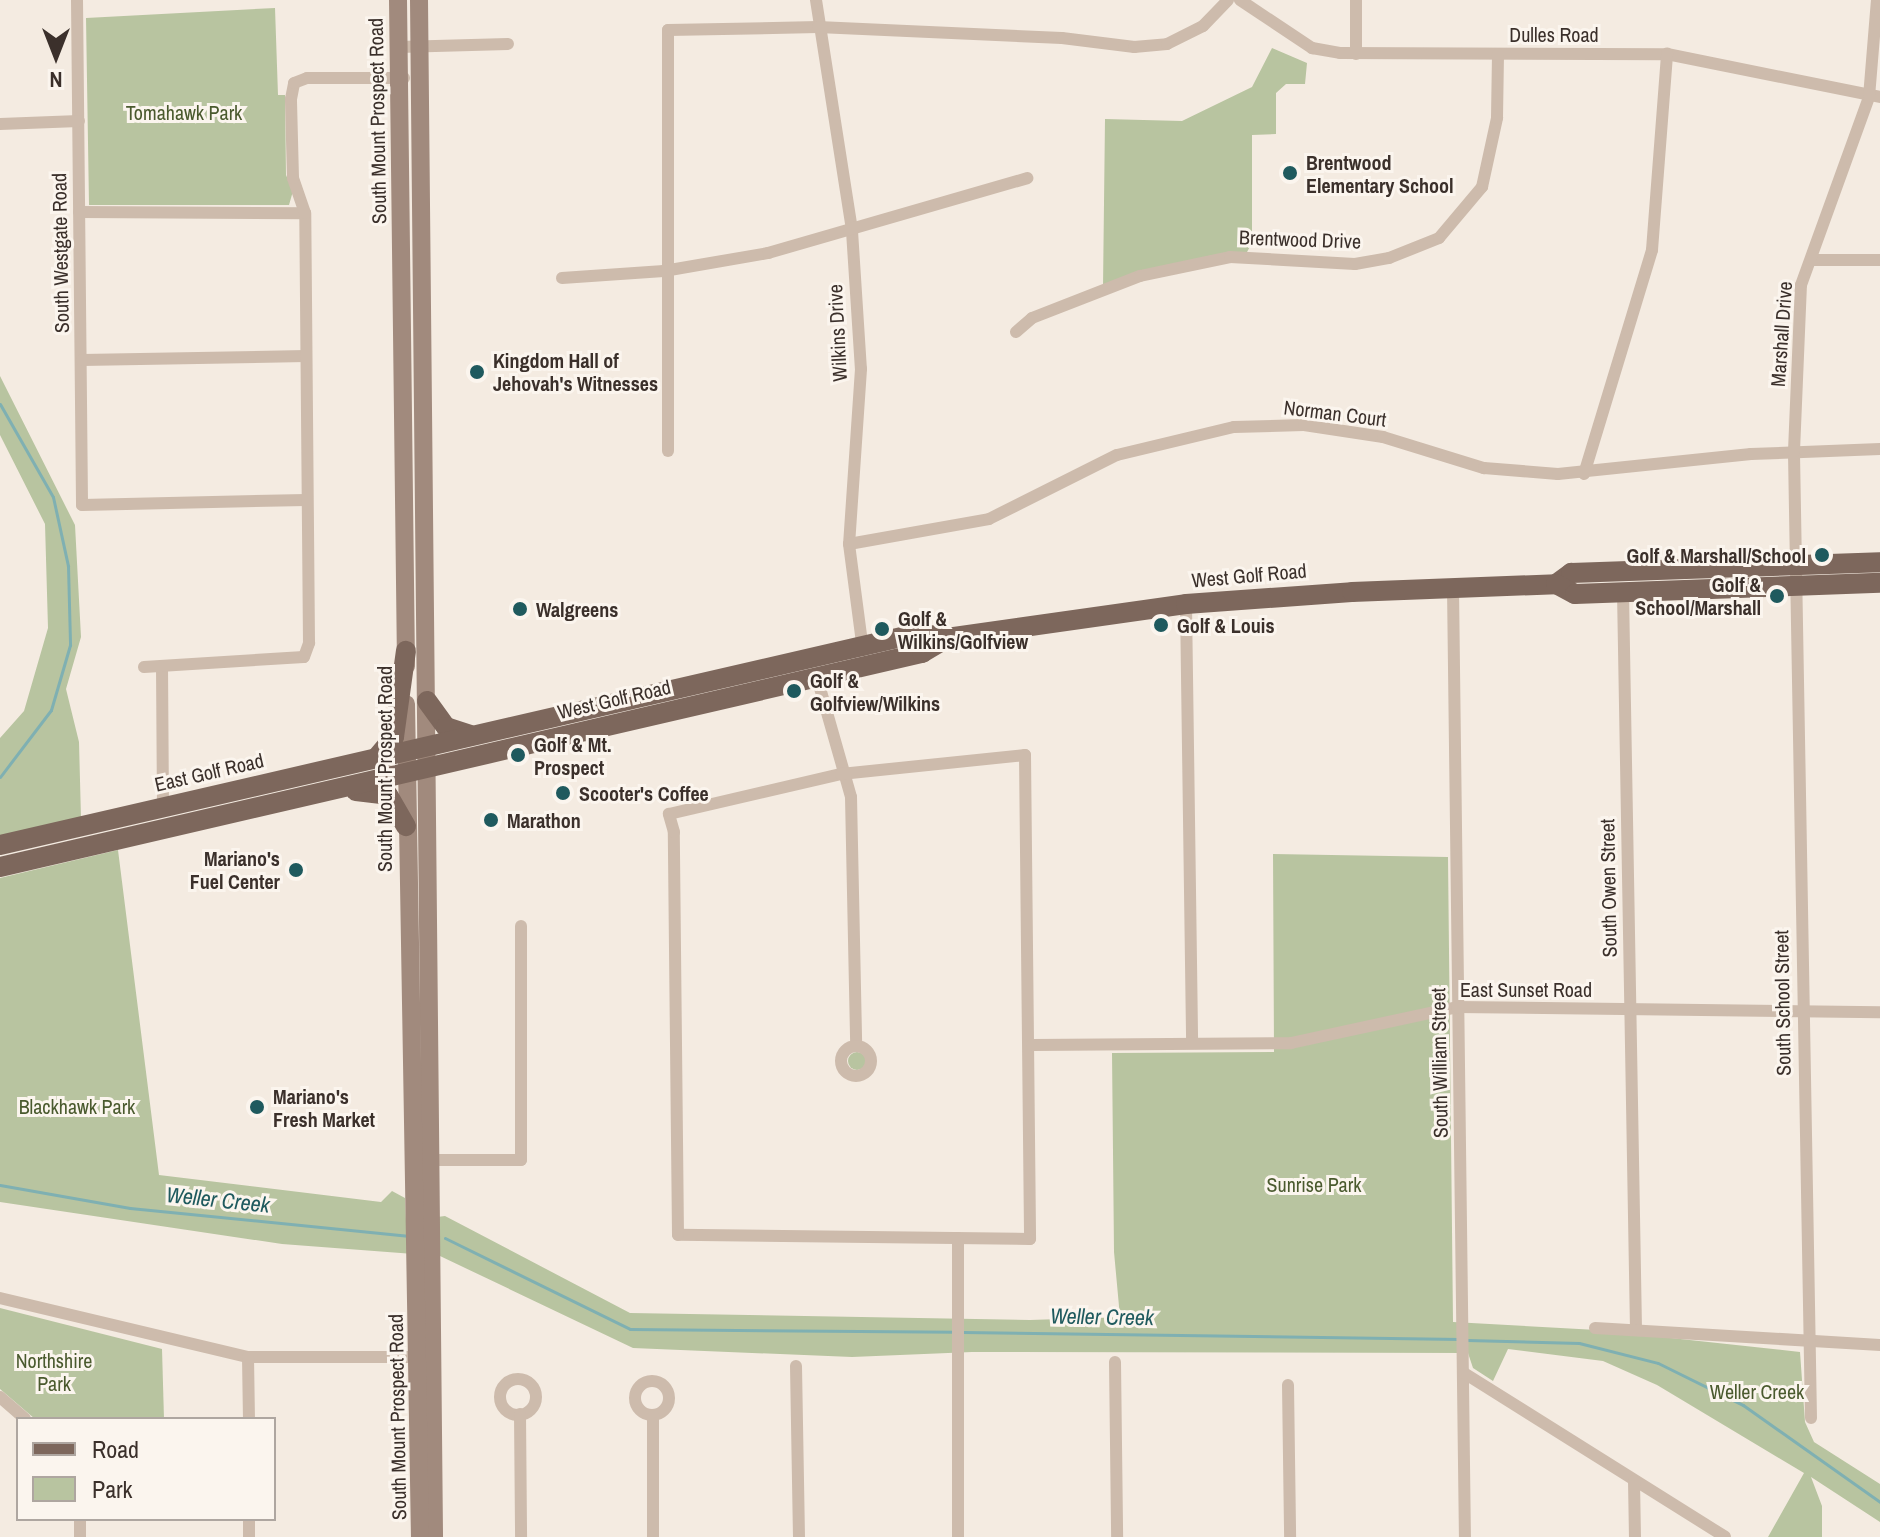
<!DOCTYPE html>
<style>
body{margin:0}
#map{position:relative;width:1880px;height:1537px;overflow:hidden;background:#f4ebe1;font-family:"Archivo Narrow",sans-serif}
div>[style]{position:absolute}
.green>*{inset:0;background:#b8c4a0}
.round{border-radius:50%}
.stream>*{height:3px;margin:-1.5px;padding:0 1.5px;transform-origin:1.5px;border-radius:1.5px;background:#7fb0b2}
.street>*{height:12px;margin:-6px;padding:0 6px;transform-origin:6px;border-radius:6px;background:#cdbbac}
.street>.ring{margin:-6px;padding:0;box-sizing:content-box;background:none;border:12px solid #cdbbac;border-radius:50%}
.secondary>*{height:18px;margin:-9px;padding:0 9px;transform-origin:9px;border-radius:9px;background:#a18a7d}
.primary>*{height:20px;margin:-10px;padding:0 10px;transform-origin:10px;border-radius:10px;background:#7d675c}
.dots>*{width:22px;height:22px;translate:-50% -50%;box-sizing:border-box;border:4px solid #fbf5ee;border-radius:50%}
span{translate:-50% -50%;white-space:nowrap;text-align:center;line-height:1.15;-webkit-text-stroke:6px #fbf5ee;paint-order:stroke}
.street-label{font-size:20px;color:#3b302b}
.park-label{font-size:20px;color:#4a5a2e}
.poi-label{font-size:20px;color:#3b302b;font-weight:700}
.left{translate:0 -50%;text-align:left}
.right{translate:-100% -50%;text-align:right}
.water-label{font-size:22px;color:#1f5a5e;font-style:italic}
.legend{position:absolute;left:16px;top:1417px;width:260px;height:104px;box-sizing:border-box;background:#fbf5ee;border:2px solid #aea6a0;margin:0;padding:10px 14px;list-style:none;font-size:24px;color:#3b302b}
.legend li{display:flex;align-items:center;gap:16px;height:40px}
.legend b{width:40px;border:2px solid #aea6a0}
.north{position:absolute;left:16px;top:16px;width:80px;height:80px;-webkit-text-stroke:6px #fbf5ee;paint-order:stroke;rotate:180deg;font-size:22px;font-weight:700;line-height:32px;text-align:center;color:#3b302b}
.north::after{content:'';display:block;margin:auto;width:28px;height:36px;background:#3b302b;clip-path:polygon(50% 0,100% 100%,50% 72%,0 100%)}
</style>
<div id="map">
<div class="green">
<div style="clip-path:polygon(275px 8px,278px 95px,285px 95px,286px 175px,293px 191px,289px 205px,89px 205px,86px 18px)"></div>
<div style="clip-path:polygon(1272px 48px,1307px 63px,1305px 84px,1286px 84px,1276px 93px,1276px 134px,1252px 135px,1252px 243px,1247px 252px,1209px 256px,1103px 287px,1105px 119px,1182px 121px,1252px 87px)"></div>
<div style="clip-path:polygon(0 376px,75px 525px,81px 637px,66px 689px,79px 742px,81px 818px,0 838px,0 738px,24px 711px,48px 628px,45px 524px,0 435px)"></div>
<div style="clip-path:polygon(118px 850px,159px 1175px,381px 1202px,392px 1191px,405px 1198px,406px 1221px,445px 1216px,630px 1313px,1030px 1320px,1120px 1317px,1114px 1252px,1112px 1053px,1274px 1052px,1273px 854px,1448px 857px,1453px 1322px,1597px 1330px,1800px 1352px,1805px 1422px,1814px 1442px,1880px 1484px,1880px 1522px,1811px 1477px,1822px 1506px,1822px 1537px,1768px 1537px,1804px 1473px,1657px 1385px,1603px 1361px,1508px 1349px,1493px 1381px,1473px 1368px,1468px 1353px,972px 1352px,852px 1357px,633px 1348px,440px 1256px,282px 1244px,0 1202px,0 878px)"></div>
<div class="round" style="left:848px;top:1052px;width:18px;height:18px"></div>
<div style="clip-path:polygon(0 1308px,162px 1349px,164px 1419px,35px 1419px,0 1389px)"></div>
</div>
<div class="stream">
<div style="left:0;top:404px;width:107px;rotate:60.3deg"></div>
<div style="left:53px;top:497px;width:71px;rotate:77.7deg"></div>
<div style="left:68px;top:566px;width:79px;rotate:88.5deg"></div>
<div style="left:70px;top:645px;width:68px;rotate:106.3deg"></div>
<div style="left:51px;top:710px;width:84px;rotate:127.3deg"></div>
<div style="left:0;top:1185px;width:132px;rotate:10deg"></div>
<div style="left:130px;top:1208px;width:281px;rotate:5.7deg"></div>
<div style="left:445px;top:1238px;width:206px;rotate:26.2deg"></div>
<div style="left:630px;top:1329px;width:326px;rotate:0.5deg"></div>
<div style="left:963px;top:1332px;width:497px;rotate:0.8deg"></div>
<div style="left:1467px;top:1340px;width:112px;rotate:1.5deg"></div>
<div style="left:1579px;top:1343px;width:81px;rotate:14.2deg"></div>
<div style="left:1658px;top:1363px;width:95px;rotate:26.3deg"></div>
<div style="left:1743px;top:1405px;width:168px;rotate:35.3deg"></div>
</div>
<div class="street">
<div style="left:77px;top:0;width:505px;rotate:89.43deg"></div>
<div style="left:82px;top:505px;width:224px;rotate:-1.3deg"></div>
<div style="left:816px;top:0;width:234px;rotate:81.1deg"></div>
<div style="left:852px;top:231px;width:138px;rotate:86.3deg"></div>
<div style="left:861px;top:369px;width:175px;rotate:93.9deg"></div>
<div style="left:849px;top:544px;width:107px;rotate:82.5deg"></div>
<div style="left:1240px;top:0;width:87px;rotate:33.7deg"></div>
<div style="left:1312px;top:48px;width:28px;rotate:10deg"></div>
<div style="left:1340px;top:53px;width:327px;rotate:0.2deg"></div>
<div style="left:1667px;top:54px;width:217px;rotate:11.4deg"></div>
<div style="left:1356px;top:0;width:54px;rotate:90deg"></div>
<div style="left:399px;top:47px;width:109px;rotate:-1.6deg"></div>
<div style="left:0;top:124px;width:79px;rotate:-2.2deg"></div>
<div style="left:79px;top:212px;width:226px;rotate:0.3deg"></div>
<div style="left:1811px;top:260px;width:69px"></div>
<div style="left:562px;top:278px;width:102px;rotate:-3.9deg"></div>
<div style="left:664px;top:271px;width:106px;rotate:-9.8deg"></div>
<div style="left:768px;top:253px;width:270px;rotate:-16.1deg"></div>
<div style="left:1016px;top:332px;width:21px;rotate:-41deg"></div>
<div style="left:1032px;top:318px;width:116px;rotate:-21.3deg"></div>
<div style="left:1140px;top:276px;width:92px;rotate:-11.9deg"></div>
<div style="left:1230px;top:257px;width:125px;rotate:3.2deg"></div>
<div style="left:1355px;top:264px;width:35px;rotate:-10deg"></div>
<div style="left:1389px;top:258px;width:54px;rotate:-21.8deg"></div>
<div style="left:1439px;top:238px;width:67px;rotate:-49.9deg"></div>
<div style="left:1482px;top:187px;width:71px;rotate:-77.7deg"></div>
<div style="left:1497px;top:118px;width:64px;rotate:-89.1deg"></div>
<div style="left:82px;top:360px;width:224px;rotate:-1deg"></div>
<div style="left:668px;top:451px;width:421px;rotate:-90deg"></div>
<div style="left:668px;top:30px;width:150px;rotate:-1.1deg"></div>
<div style="left:818px;top:27px;width:244px;rotate:2.6deg"></div>
<div style="left:1062px;top:38px;width:73px;rotate:7.1deg"></div>
<div style="left:1134px;top:47px;width:33px;rotate:-5deg"></div>
<div style="left:1167px;top:44px;width:40px;rotate:-26.6deg"></div>
<div style="left:1203px;top:26px;width:36px;rotate:-46deg"></div>
<div style="left:1584px;top:474px;width:234px;rotate:-73.1deg"></div>
<div style="left:1652px;top:250px;width:197px;rotate:-85.6deg"></div>
<div style="left:849px;top:544px;width:142px;rotate:-10.1deg"></div>
<div style="left:989px;top:519px;width:143px;rotate:-26.6deg"></div>
<div style="left:1117px;top:455px;width:120px;rotate:-13.5deg"></div>
<div style="left:1234px;top:427px;width:70px;rotate:-1.6deg"></div>
<div style="left:1304px;top:425px;width:80px;rotate:8.6deg"></div>
<div style="left:1383px;top:437px;width:106px;rotate:17.1deg"></div>
<div style="left:1484px;top:468px;width:74px;rotate:4.6deg"></div>
<div style="left:1558px;top:474px;width:194px;rotate:-5.9deg"></div>
<div style="left:1751px;top:454px;width:129px;rotate:-2.2deg"></div>
<div style="left:1453px;top:588px;width:949px;rotate:89.28deg"></div>
<div style="left:1623px;top:592px;width:735px;rotate:88.99deg"></div>
<div style="left:1186px;top:604px;width:438px;rotate:89.2deg"></div>
<div style="left:162px;top:666px;width:141px;rotate:89.6deg"></div>
<div style="left:144px;top:667px;width:160px;rotate:-3.6deg"></div>
<div style="left:304px;top:657px;width:15px;rotate:-70deg"></div>
<div style="left:309px;top:643px;width:430px;rotate:-90.5deg"></div>
<div style="left:305px;top:213px;width:37px;rotate:-109deg"></div>
<div style="left:293px;top:178px;width:79px;rotate:-91.5deg"></div>
<div style="left:291px;top:99px;width:16px;rotate:-79deg"></div>
<div style="left:294px;top:83px;width:14px;rotate:-21deg"></div>
<div style="left:307px;top:78px;width:97px"></div>
<div style="left:816px;top:674px;width:128px;rotate:74.1deg"></div>
<div style="left:851px;top:797px;width:249px;rotate:88.8deg"></div>
<div style="left:1025px;top:755px;width:484px;rotate:89.4deg"></div>
<div style="left:1030px;top:1239px;width:352px;rotate:-179.3deg"></div>
<div style="left:678px;top:1235px;width:403px;rotate:-90.6deg"></div>
<div style="left:674px;top:832px;width:19px;rotate:-106deg"></div>
<div style="left:669px;top:814px;width:177px;rotate:-13.1deg"></div>
<div style="left:841px;top:774px;width:185px;rotate:-5.9deg"></div>
<div style="left:1032px;top:1045px;width:259px;rotate:-0.4deg"></div>
<div style="left:1291px;top:1043px;width:170px;rotate:-12.2deg"></div>
<div style="left:1457px;top:1007px;width:423px;rotate:0.7deg"></div>
<div class="ring" style="left:841px;top:1046px;width:18px;height:18px"></div>
<div style="left:426px;top:1160px;width:95px"></div>
<div style="left:521px;top:1160px;width:234px;rotate:-90deg"></div>
<div style="left:958px;top:1238px;width:299px;rotate:90deg"></div>
<div style="left:0;top:1298px;width:255px;rotate:13.4deg"></div>
<div style="left:248px;top:1357px;width:173px"></div>
<div style="left:1595px;top:1328px;width:286px;rotate:3.4deg"></div>
<div style="left:248px;top:1357px;width:62px;rotate:89.1deg"></div>
<div style="left:1115px;top:1362px;width:175px;rotate:89.3deg"></div>
<div style="left:796px;top:1366px;width:171px;rotate:89deg"></div>
<div style="left:1464px;top:1373px;width:308px;rotate:32.1deg"></div>
<div class="ring" style="left:500px;top:1379px;width:24px;height:24px"></div>
<div class="ring" style="left:635px;top:1381px;width:22px;height:22px"></div>
<div style="left:1288px;top:1385px;width:152px;rotate:89.2deg"></div>
<div style="left:0;top:1397px;width:33px;rotate:41deg"></div>
<div style="left:520px;top:1414px;width:123px;rotate:89.5deg"></div>
<div style="left:1811px;top:1418px;width:967px;rotate:-91.01deg"></div>
<div style="left:1794px;top:451px;width:166px;rotate:-87.6deg"></div>
<div style="left:1801px;top:285px;width:200px;rotate:-70.1deg"></div>
<div style="left:1869px;top:97px;width:97px;rotate:-85.3deg"></div>
<div style="left:1634px;top:1481px;width:56px;rotate:89deg"></div>
<div style="left:80px;top:1519px;width:18px;rotate:90deg"></div>
<div style="left:249px;top:1519px;width:18px;rotate:90deg"></div>
<div style="left:653px;top:1537px;width:121px;rotate:-90deg"></div>
</div>
<div class="secondary">
<div style="left:398px;top:0;width:666px;rotate:89.31deg"></div>
<div style="left:419px;top:0;width:1537px;rotate:89.44deg"></div>
<div style="left:406px;top:704px;width:833px;rotate:89.04deg"></div>
</div>
<div class="primary">
<div style="left:1556px;top:584px;width:19px;rotate:-36deg"></div>
<div style="left:1571px;top:573px;width:309px;rotate:-2deg"></div>
<div style="left:427px;top:701px;width:32px;rotate:54deg"></div>
<div style="left:446px;top:727px;width:25px;rotate:18deg"></div>
<div style="left:378px;top:756px;width:25px;rotate:-50deg"></div>
<div style="left:394px;top:737px;width:87px;rotate:-82.1deg"></div>
<div style="left:356px;top:791px;width:32px;rotate:7deg"></div>
<div style="left:388px;top:795px;width:36px;rotate:60deg"></div>
<div style="left:0;top:845px;width:943px;rotate:-12.99deg"></div>
<div style="left:919px;top:633px;width:28px;rotate:10deg"></div>
<div style="left:947px;top:638px;width:241px;rotate:-8.1deg"></div>
<div style="left:1186px;top:604px;width:166px;rotate:-4.1deg"></div>
<div style="left:1352px;top:592px;width:204px;rotate:-2.2deg"></div>
<div style="left:1556px;top:584px;width:21px;rotate:28deg"></div>
<div style="left:1575px;top:594px;width:305px;rotate:-2.1deg"></div>
<div style="left:0;top:867px;width:947px;rotate:-13.07deg"></div>
<div style="left:922px;top:653px;width:29px;rotate:-31deg"></div>
</div>
<div class="dots">
<div style="left:1290px;top:173px;background:#1f5a5e"></div>
<div style="left:477px;top:372px;background:#1f5a5e"></div>
<div style="left:1822px;top:555px;background:#1f5a5e"></div>
<div style="left:1777px;top:596px;background:#1f5a5e"></div>
<div style="left:520px;top:609px;background:#1f5a5e"></div>
<div style="left:1161px;top:625px;background:#1f5a5e"></div>
<div style="left:882px;top:629px;background:#1f5a5e"></div>
<div style="left:794px;top:691px;background:#1f5a5e"></div>
<div style="left:518px;top:755px;background:#1f5a5e"></div>
<div style="left:563px;top:793px;background:#1f5a5e"></div>
<div style="left:491px;top:820px;background:#1f5a5e"></div>
<div style="left:296px;top:870px;background:#1f5a5e"></div>
<div style="left:257px;top:1107px;background:#1f5a5e"></div>
</div>
<div class="street-label">
<span style="left:1554px;top:34px">Dulles Road</span>
<span style="left:377px;top:121px;rotate:-91deg">South Mount Prospect Road</span>
<span style="left:1300px;top:239px;rotate:2deg">Brentwood Drive</span>
<span style="left:60px;top:253px;rotate:-91deg">South Westgate Road</span>
<span style="left:837px;top:333px;rotate:-93deg">Wilkins Drive</span>
<span style="left:1781px;top:334px;rotate:-86deg">Marshall Drive</span>
<span style="left:1335px;top:413px;rotate:7deg">Norman Court</span>
<span style="left:1249px;top:575px;rotate:-5deg">West Golf Road</span>
<span style="left:614px;top:699px;rotate:-13deg">West Golf Road</span>
<span style="left:384px;top:769px;rotate:-90deg">South Mount Prospect Road</span>
<span style="left:209px;top:772px;rotate:-13deg">East Golf Road</span>
<span style="left:1608px;top:888px;rotate:-91deg">South Owen Street</span>
<span style="left:1526px;top:989px">East Sunset Road</span>
<span style="left:1782px;top:1003px;rotate:-91deg">South School Street</span>
<span style="left:1439px;top:1063px;rotate:-91deg">South William Street</span>
<span style="left:397px;top:1417px;rotate:-91deg">South Mount Prospect Road</span>
</div>
<div class="park-label">
<span style="left:184px;top:112px">Tomahawk Park</span>
<span style="left:77px;top:1106px">Blackhawk Park</span>
<span style="left:1314px;top:1184px">Sunrise Park</span>
<span style="left:54px;top:1372px">Northshire<br>Park</span>
<span style="left:1757px;top:1391px">Weller Creek</span>
</div>
<div class="poi-label">
<span class="left" style="left:1306px;top:174px">Brentwood<br>Elementary School</span>
<span class="left" style="left:493px;top:372px">Kingdom Hall of<br>Jehovah's Witnesses</span>
<span class="right" style="left:1806px;top:555px">Golf &amp; Marshall/School</span>
<span class="right" style="left:1761px;top:596px">Golf &amp;<br>School/Marshall</span>
<span class="left" style="left:536px;top:609px">Walgreens</span>
<span class="left" style="left:898px;top:630px">Golf &amp;<br>Wilkins/Golfview</span>
<span class="left" style="left:1177px;top:625px">Golf &amp; Louis</span>
<span class="left" style="left:810px;top:692px">Golf &amp;<br>Golfview/Wilkins</span>
<span class="left" style="left:534px;top:756px">Golf &amp; Mt.<br>Prospect</span>
<span class="left" style="left:579px;top:793px">Scooter's Coffee</span>
<span class="left" style="left:507px;top:820px">Marathon</span>
<span class="right" style="left:280px;top:870px">Mariano's<br>Fuel Center</span>
<span class="left" style="left:273px;top:1108px">Mariano's<br>Fresh Market</span>
</div>
<div class="water-label">
<span style="left:218px;top:1200px;rotate:6deg">Weller Creek</span>
<span style="left:1102px;top:1317px;rotate:1deg">Weller Creek</span>
</div>
<ul class="legend">
<li><b style="height:10px;background:#7d675c"></b>Road</li>
<li><b style="height:22px;background:#b8c4a0"></b>Park</li>
</ul>
<div class="north">N</div>
</div>
